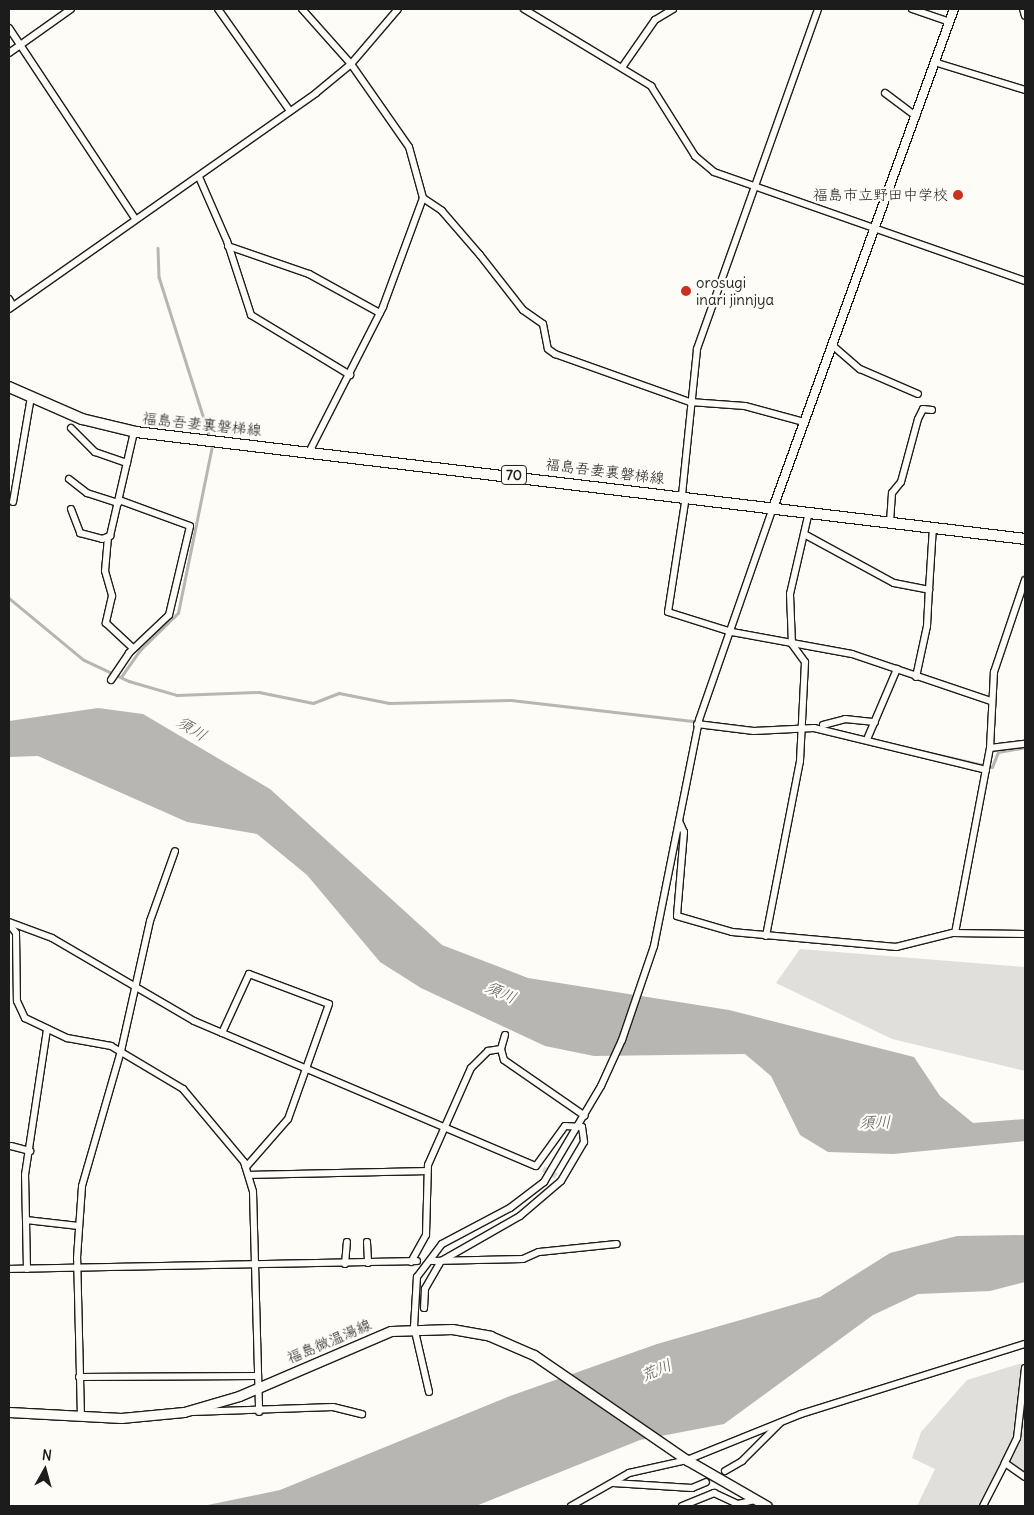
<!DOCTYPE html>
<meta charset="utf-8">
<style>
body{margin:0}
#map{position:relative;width:1034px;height:1515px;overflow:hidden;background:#fdfcf7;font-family:Delius,"Klee One",sans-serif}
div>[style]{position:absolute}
.green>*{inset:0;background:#e0dfdb}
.water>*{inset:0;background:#b7b6b2}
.stream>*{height:2.5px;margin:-1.25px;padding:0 1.25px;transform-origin:1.25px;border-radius:1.25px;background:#b7b6b2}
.minor-tunnel>*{height:6px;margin-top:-3px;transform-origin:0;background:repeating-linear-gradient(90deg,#dbdad6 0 6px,transparent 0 9px)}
.roads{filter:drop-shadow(1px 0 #1c1c1c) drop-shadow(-1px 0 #1c1c1c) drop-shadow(0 1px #1c1c1c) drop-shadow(0 -1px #1c1c1c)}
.minor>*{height:6px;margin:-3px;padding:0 3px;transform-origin:3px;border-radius:3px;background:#fdfcf7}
.tertiary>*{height:8px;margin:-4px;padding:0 4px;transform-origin:4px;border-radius:4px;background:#fdfcf7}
.secondary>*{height:9px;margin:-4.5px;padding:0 4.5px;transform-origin:4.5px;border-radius:4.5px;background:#fdfcf7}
.primary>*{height:10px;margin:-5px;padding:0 5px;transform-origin:5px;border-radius:5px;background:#fdfcf7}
.dots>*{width:14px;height:14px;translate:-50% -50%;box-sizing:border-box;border:2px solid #fdfcf7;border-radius:50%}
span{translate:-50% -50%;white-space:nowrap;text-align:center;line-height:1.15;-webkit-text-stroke:4.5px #fdfcf7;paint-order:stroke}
.shield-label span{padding:1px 4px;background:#fdfcf7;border:1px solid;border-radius:4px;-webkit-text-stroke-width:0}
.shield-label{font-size:14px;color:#1c1c1c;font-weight:700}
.poi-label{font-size:15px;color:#1c1c1c}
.right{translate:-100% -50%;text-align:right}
.left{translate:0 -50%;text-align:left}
.street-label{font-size:15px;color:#1c1c1c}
.water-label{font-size:16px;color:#5a5a58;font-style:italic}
.frame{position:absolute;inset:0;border:10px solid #1c1c1c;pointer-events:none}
.north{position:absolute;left:20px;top:1445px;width:50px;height:50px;-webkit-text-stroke:4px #fdfcf7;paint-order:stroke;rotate:7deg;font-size:14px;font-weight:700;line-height:20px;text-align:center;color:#1c1c1c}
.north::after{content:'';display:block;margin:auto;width:18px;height:22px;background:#1c1c1c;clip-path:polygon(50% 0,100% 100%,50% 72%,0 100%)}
</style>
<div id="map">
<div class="green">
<div style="clip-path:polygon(800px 949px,1025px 967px,1025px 1071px,892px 1039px,776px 983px)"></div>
<div style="clip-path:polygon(1022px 1363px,1014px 1437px,978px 1506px,917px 1506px,935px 1469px,912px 1458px,921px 1432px,967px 1380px)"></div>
<div style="clip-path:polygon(1025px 1376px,1025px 1474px,1007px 1465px,1019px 1437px)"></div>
</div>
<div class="water">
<div style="clip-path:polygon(98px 708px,143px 714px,270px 789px,442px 945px,528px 978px,729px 1010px,914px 1057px,940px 1096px,973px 1123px,1025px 1119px,1025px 1141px,893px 1154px,828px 1152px,800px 1135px,771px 1076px,745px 1054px,594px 1056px,545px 1046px,421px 988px,380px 962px,307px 875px,257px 834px,187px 822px,38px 756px,9px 757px,9px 721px)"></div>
<div style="clip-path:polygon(1025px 1235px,1025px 1282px,990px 1291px,918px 1294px,873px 1315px,724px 1424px,640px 1440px,476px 1506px,203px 1506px,280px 1490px,510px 1396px,657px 1344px,820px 1297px,890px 1253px,957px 1236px)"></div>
</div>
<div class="stream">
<div style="left:158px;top:248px;width:29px;rotate:88deg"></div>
<div style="left:159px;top:277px;width:166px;rotate:72.4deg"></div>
<div style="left:9px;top:598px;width:97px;rotate:39.6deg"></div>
<div style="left:84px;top:660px;width:50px;rotate:25deg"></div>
<div style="left:129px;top:681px;width:50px;rotate:16.3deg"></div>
<div style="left:177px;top:695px;width:82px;rotate:-2.1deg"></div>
<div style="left:259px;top:692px;width:55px;rotate:11.5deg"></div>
<div style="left:313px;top:703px;width:28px;rotate:-21deg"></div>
<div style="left:339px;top:693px;width:51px;rotate:11.3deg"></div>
<div style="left:389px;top:703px;width:122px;rotate:-1.4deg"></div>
<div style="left:511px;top:700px;width:235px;rotate:6.6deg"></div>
<div style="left:121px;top:677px;width:32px;rotate:-55deg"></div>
<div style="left:139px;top:651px;width:54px;rotate:-44.3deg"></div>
<div style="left:178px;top:613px;width:170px;rotate:-78.5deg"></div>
<div style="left:752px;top:728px;width:61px;rotate:-2.8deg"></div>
<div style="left:901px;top:746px;width:93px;rotate:13deg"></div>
<div style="left:992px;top:767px;width:16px;rotate:-68deg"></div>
<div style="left:998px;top:752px;width:27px;rotate:-10deg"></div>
</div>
<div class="minor-tunnel">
<div style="left:543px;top:1169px;width:15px;rotate:28deg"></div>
<div style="left:706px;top:1482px;width:22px;rotate:-30deg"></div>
</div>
<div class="roads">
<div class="minor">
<div style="left:218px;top:9px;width:125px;rotate:54.8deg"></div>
<div style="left:302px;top:9px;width:74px;rotate:48.3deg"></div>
<div style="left:351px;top:64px;width:101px;rotate:55.1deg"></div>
<div style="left:409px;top:147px;width:53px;rotate:74.6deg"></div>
<div style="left:423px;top:198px;width:116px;rotate:110.2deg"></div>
<div style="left:383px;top:307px;width:161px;rotate:117deg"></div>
<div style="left:524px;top:9px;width:149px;rotate:31.2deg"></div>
<div style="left:651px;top:86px;width:83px;rotate:57.8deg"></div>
<div style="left:695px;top:156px;width:25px;rotate:40deg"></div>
<div style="left:714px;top:172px;width:330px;rotate:19.3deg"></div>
<div style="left:912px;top:9px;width:39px;rotate:19deg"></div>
<div style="left:1023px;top:9px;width:7px;rotate:74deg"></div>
<div style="left:9px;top:28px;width:227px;rotate:56.5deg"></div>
<div style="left:9px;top:53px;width:76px;rotate:-35.4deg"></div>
<div style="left:934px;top:62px;width:95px;rotate:17.1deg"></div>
<div style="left:623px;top:66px;width:56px;rotate:-55.2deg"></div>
<div style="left:655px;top:20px;width:21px;rotate:-31deg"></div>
<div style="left:885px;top:93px;width:39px;rotate:37deg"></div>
<div style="left:199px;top:177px;width:70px;rotate:66.4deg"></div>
<div style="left:227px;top:241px;width:78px;rotate:72deg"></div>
<div style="left:251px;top:315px;width:116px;rotate:31.2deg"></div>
<div style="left:423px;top:198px;width:23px;rotate:34deg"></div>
<div style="left:442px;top:211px;width:58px;rotate:49.2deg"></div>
<div style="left:480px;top:255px;width:70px;rotate:52deg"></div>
<div style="left:523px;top:310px;width:24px;rotate:35deg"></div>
<div style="left:543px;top:324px;width:25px;rotate:79deg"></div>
<div style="left:548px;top:349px;width:9px;rotate:36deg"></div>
<div style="left:555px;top:354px;width:143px;rotate:19.6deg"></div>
<div style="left:690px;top:402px;width:55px;rotate:4.2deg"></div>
<div style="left:745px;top:406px;width:61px;rotate:15.2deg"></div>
<div style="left:228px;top:246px;width:86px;rotate:19.1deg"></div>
<div style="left:309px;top:274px;width:81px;rotate:28.8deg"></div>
<div style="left:9px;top:299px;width:8px;rotate:60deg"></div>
<div style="left:9px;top:309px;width:375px;rotate:-35.1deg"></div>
<div style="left:316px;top:93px;width:45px;rotate:-39.6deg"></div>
<div style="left:351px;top:64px;width:72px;rotate:-49.5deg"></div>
<div style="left:832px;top:345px;width:37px;rotate:41deg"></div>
<div style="left:860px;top:369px;width:63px;rotate:23.3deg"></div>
<div style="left:71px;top:428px;width:34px;rotate:45deg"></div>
<div style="left:95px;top:452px;width:34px;rotate:19deg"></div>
<div style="left:69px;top:479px;width:23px;rotate:38deg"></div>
<div style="left:87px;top:493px;width:33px;rotate:18deg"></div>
<div style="left:682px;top:495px;width:147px;rotate:-84.1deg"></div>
<div style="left:697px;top:349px;width:361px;rotate:-70.4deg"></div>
<div style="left:686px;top:496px;width:117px;rotate:98.8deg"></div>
<div style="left:668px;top:612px;width:67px;rotate:17.4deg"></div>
<div style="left:732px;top:632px;width:122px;rotate:10.4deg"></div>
<div style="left:852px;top:654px;width:147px;rotate:18.7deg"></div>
<div style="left:13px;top:502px;width:107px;rotate:-80.3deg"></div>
<div style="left:71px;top:509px;width:26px;rotate:69deg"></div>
<div style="left:80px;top:533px;width:23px;rotate:15deg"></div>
<div style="left:102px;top:539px;width:9px;rotate:-21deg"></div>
<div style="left:110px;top:536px;width:107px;rotate:-77deg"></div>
<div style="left:890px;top:522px;width:29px;rotate:-86deg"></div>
<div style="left:892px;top:493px;width:14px;rotate:-51deg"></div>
<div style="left:901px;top:482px;width:65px;rotate:-74.9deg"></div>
<div style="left:918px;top:419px;width:11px;rotate:-63deg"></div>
<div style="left:923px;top:409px;width:9px;rotate:6deg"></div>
<div style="left:804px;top:534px;width:102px;rotate:28.6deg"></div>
<div style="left:894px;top:583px;width:36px;rotate:11deg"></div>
<div style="left:929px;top:590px;width:63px;rotate:-86.4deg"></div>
<div style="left:108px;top:537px;width:34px;rotate:95deg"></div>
<div style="left:105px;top:571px;width:26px;rotate:74deg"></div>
<div style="left:112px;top:596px;width:28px;rotate:103deg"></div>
<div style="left:106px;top:623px;width:37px;rotate:43deg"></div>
<div style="left:916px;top:677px;width:52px;rotate:-77.8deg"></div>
<div style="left:927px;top:626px;width:36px;rotate:-87deg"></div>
<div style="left:111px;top:680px;width:32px;rotate:-56deg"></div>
<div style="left:129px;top:653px;width:55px;rotate:-43.5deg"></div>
<div style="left:169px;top:615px;width:91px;rotate:-76.7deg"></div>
<div style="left:190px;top:526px;width:76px;rotate:-159.9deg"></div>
<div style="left:697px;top:724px;width:57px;rotate:7deg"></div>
<div style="left:754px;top:731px;width:60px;rotate:-2.9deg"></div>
<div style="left:814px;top:728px;width:177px;rotate:13.7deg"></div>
<div style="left:823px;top:725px;width:23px;rotate:-15deg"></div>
<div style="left:845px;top:719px;width:30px;rotate:6deg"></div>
<div style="left:868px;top:737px;width:74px;rotate:-66.9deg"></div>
<div style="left:990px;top:748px;width:35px;rotate:-7deg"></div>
<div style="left:679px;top:821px;width:12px;rotate:66deg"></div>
<div style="left:684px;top:832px;width:84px;rotate:94.8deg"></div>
<div style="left:677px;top:916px;width:57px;rotate:16.2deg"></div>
<div style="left:732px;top:932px;width:165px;rotate:5.2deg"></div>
<div style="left:896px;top:947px;width:58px;rotate:-14deg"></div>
<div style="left:952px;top:933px;width:73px;rotate:0.8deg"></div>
<div style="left:9px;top:922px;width:46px;rotate:20.4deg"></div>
<div style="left:52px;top:938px;width:164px;rotate:30.3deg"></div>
<div style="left:194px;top:1021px;width:371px;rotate:23deg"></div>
<div style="left:536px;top:1166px;width:49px;rotate:-54.1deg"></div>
<div style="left:565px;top:1126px;width:17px;rotate:3deg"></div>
<div style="left:582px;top:1127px;width:15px;rotate:82deg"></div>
<div style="left:584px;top:1142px;width:45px;rotate:120.5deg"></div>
<div style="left:561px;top:1181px;width:54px;rotate:139.5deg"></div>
<div style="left:520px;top:1216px;width:91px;rotate:150.3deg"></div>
<div style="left:441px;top:1261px;width:32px;rotate:120deg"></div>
<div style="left:425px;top:1289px;width:19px;rotate:93deg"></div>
<div style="left:9px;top:924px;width:11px;rotate:52deg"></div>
<div style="left:16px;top:933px;width:68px;rotate:89.2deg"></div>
<div style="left:17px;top:1001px;width:19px;rotate:65deg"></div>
<div style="left:25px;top:1018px;width:47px;rotate:25.5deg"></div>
<div style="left:67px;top:1038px;width:45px;rotate:10.3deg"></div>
<div style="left:111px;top:1046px;width:84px;rotate:30.8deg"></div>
<div style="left:183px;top:1089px;width:95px;rotate:50.1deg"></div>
<div style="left:244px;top:1162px;width:31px;rotate:73deg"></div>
<div style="left:253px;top:1192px;width:220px;rotate:88.4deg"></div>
<div style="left:955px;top:933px;width:188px;rotate:-79.3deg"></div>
<div style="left:990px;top:748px;width:76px;rotate:-87deg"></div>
<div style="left:994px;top:672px;width:97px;rotate:-71.4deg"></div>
<div style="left:766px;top:936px;width:178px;rotate:-79deg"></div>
<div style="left:800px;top:761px;width:99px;rotate:-87.1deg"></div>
<div style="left:805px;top:662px;width:22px;rotate:-126deg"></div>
<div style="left:792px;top:644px;width:50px;rotate:-92.3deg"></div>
<div style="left:790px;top:594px;width:84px;rotate:-77deg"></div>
<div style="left:222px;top:1033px;width:65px;rotate:-65.4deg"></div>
<div style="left:249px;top:974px;width:85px;rotate:20.6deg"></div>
<div style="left:329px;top:1004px;width:122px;rotate:109.6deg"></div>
<div style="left:288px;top:1119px;width:64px;rotate:131.2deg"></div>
<div style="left:505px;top:1035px;width:15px;rotate:106deg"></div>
<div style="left:501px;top:1049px;width:11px;rotate:75deg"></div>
<div style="left:504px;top:1060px;width:98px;rotate:34.7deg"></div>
<div style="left:11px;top:1146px;width:20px;rotate:15deg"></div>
<div style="left:249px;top:1175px;width:177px;rotate:-1.3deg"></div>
<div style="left:26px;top:1220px;width:53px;rotate:6.5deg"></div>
<div style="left:367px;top:1242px;width:21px;rotate:87deg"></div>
<div style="left:432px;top:1261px;width:91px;rotate:-1.3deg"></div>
<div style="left:523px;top:1259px;width:17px;rotate:-24deg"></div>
<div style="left:539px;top:1252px;width:78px;rotate:-5.9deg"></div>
<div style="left:411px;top:1262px;width:31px;rotate:-61deg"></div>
<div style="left:426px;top:1235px;width:70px;rotate:-88.4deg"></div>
<div style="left:428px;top:1165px;width:106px;rotate:-66.1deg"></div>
<div style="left:471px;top:1068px;width:24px;rotate:-45deg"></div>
<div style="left:488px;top:1051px;width:13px;rotate:-9deg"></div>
<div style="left:345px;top:1264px;width:22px;rotate:-85deg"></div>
<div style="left:9px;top:1269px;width:408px;rotate:-1.1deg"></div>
<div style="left:27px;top:1269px;width:94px;rotate:-91.2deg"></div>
<div style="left:25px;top:1175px;width:148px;rotate:-81.4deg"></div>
<div style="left:1025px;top:1368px;width:70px;rotate:96.5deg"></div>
<div style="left:1017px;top:1438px;width:28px;rotate:116deg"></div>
<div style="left:1005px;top:1463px;width:24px;rotate:35deg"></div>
<div style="left:79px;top:1377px;width:178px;rotate:-0.3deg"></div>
<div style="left:429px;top:1392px;width:67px;rotate:-103deg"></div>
<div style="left:414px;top:1327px;width:50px;rotate:-86.6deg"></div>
<div style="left:417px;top:1277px;width:41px;rotate:-52.9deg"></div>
<div style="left:442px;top:1244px;width:77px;rotate:-27.9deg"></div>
<div style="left:510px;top:1208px;width:43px;rotate:-37.4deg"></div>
<div style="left:544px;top:1182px;width:112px;rotate:-59.3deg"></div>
<div style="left:601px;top:1086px;width:51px;rotate:-65.5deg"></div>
<div style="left:622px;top:1040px;width:99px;rotate:-71.2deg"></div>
<div style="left:654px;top:946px;width:230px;rotate:-78.7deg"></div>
<div style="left:699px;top:720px;width:225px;rotate:-70.8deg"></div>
<div style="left:192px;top:1412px;width:141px;rotate:-2deg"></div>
<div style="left:333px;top:1407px;width:30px;rotate:14deg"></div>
<div style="left:81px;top:1417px;width:159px;rotate:-91.4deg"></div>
<div style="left:77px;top:1258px;width:72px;rotate:-86deg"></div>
<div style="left:82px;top:1186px;width:141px;rotate:-73.9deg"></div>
<div style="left:121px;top:1051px;width:133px;rotate:-77.4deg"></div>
<div style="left:150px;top:921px;width:74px;rotate:-70.3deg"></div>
<div style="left:725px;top:1471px;width:20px;rotate:-30deg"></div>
<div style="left:742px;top:1461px;width:54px;rotate:-45deg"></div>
<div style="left:613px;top:1483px;width:79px;rotate:3.6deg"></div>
<div style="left:692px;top:1488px;width:15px;rotate:-23deg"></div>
<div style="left:571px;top:1506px;width:67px;rotate:-29.6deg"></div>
<div style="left:629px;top:1473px;width:59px;rotate:-12.6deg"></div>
<div style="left:687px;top:1460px;width:123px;rotate:-22deg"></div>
<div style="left:801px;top:1414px;width:235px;rotate:-17.4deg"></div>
<div style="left:682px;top:1506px;width:35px;rotate:-22deg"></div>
<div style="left:714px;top:1493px;width:26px;rotate:25deg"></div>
<div style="left:738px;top:1504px;width:18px;rotate:-13deg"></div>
<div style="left:983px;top:1506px;width:48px;rotate:-62.9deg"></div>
</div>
<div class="tertiary">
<div style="left:773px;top:508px;width:531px;rotate:-70.06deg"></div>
</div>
<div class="secondary">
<div style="left:9px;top:1412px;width:112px;rotate:3.1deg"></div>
<div style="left:121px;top:1418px;width:63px;rotate:-5.4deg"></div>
<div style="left:184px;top:1412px;width:57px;rotate:-16.2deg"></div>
<div style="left:239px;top:1396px;width:165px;rotate:-23.2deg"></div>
<div style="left:391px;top:1331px;width:61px;rotate:-1.9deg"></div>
<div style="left:452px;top:1329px;width:39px;rotate:10deg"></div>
<div style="left:490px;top:1336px;width:48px;rotate:23.4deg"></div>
<div style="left:534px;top:1355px;width:186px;rotate:34.5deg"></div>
<div style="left:687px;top:1460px;width:92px;rotate:29.9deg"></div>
</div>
<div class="primary">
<div style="left:9px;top:387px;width:80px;rotate:23.7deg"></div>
<div style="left:82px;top:419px;width:56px;rotate:13.5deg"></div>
<div style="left:136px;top:432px;width:895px;rotate:6.86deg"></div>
</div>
</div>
<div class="dots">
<div style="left:958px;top:195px;background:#c8321e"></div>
<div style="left:686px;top:291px;background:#c8321e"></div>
</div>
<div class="shield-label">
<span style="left:514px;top:475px">70</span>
</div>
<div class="poi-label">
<span class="right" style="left:948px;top:195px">福島市立野田中学校</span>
<span class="left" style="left:696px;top:291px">orosugi<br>inari jinnjya</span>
</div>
<div class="street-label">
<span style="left:202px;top:424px;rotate:6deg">福島吾妻裏磐梯線</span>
<span style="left:605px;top:471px;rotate:7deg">福島吾妻裏磐梯線</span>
<span style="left:329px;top:1341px;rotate:-23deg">福島微温湯線</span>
</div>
<div class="water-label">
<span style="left:192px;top:728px;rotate:32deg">須川</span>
<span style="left:501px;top:992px;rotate:24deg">須川</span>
<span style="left:875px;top:1122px;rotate:-1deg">須川</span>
<span style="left:656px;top:1370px;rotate:-23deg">荒川</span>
</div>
<div class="frame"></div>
<div class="north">N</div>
</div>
